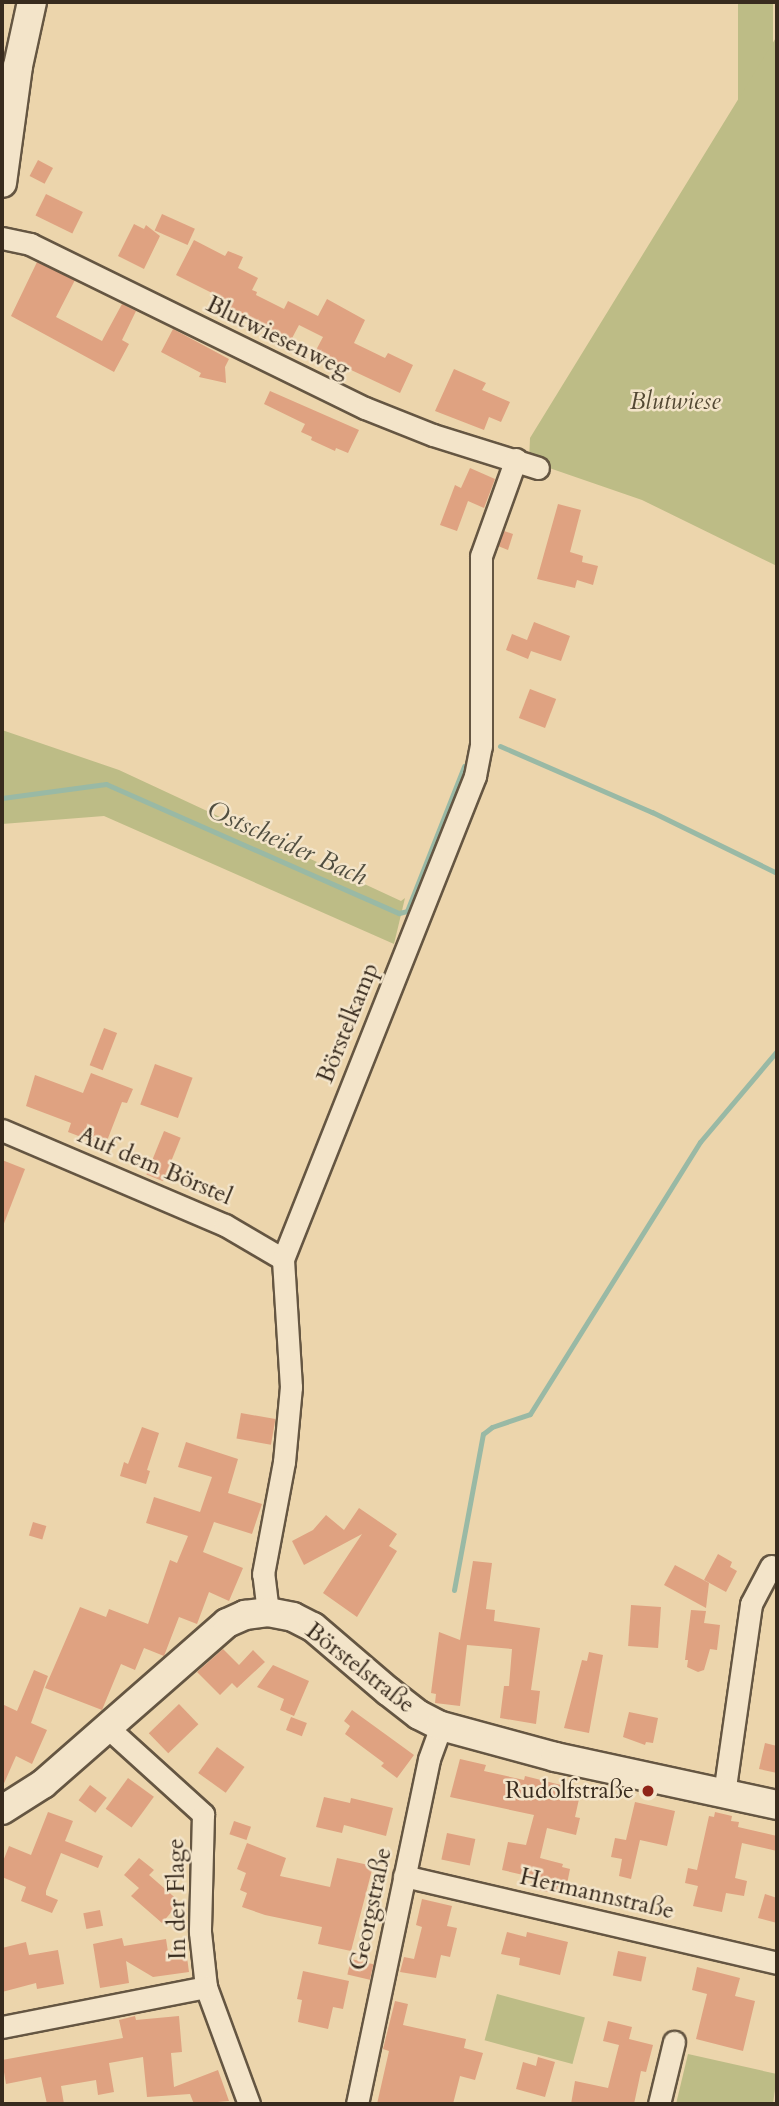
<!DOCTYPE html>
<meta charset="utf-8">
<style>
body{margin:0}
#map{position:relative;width:779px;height:2106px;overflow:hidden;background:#ecd5ac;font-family:Cardo,serif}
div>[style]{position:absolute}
.green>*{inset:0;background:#bdbc86;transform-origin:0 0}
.stream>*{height:5px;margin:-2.5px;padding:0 2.5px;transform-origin:2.5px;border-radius:2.5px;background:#99b9a5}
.building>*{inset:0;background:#dfa281;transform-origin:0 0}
.roads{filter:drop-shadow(2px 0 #655642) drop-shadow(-2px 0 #655642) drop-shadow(0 2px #655642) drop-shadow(0 -2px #655642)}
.street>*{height:21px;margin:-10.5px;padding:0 10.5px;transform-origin:10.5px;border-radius:10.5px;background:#f3e4c9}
.secondary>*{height:28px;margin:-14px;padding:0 14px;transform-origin:14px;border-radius:14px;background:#f3e4c9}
.dots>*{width:19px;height:19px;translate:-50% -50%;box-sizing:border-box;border:4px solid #f3e4c9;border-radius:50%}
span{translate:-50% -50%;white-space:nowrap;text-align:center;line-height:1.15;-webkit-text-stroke:5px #f3e4c9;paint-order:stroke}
.street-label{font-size:24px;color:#382b1e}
.park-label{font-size:24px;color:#534833;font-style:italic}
.poi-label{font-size:24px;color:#382b1e}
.right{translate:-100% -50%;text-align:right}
.water-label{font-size:26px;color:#504e40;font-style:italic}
.frame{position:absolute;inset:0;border:4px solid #382b1e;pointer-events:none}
</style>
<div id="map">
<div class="green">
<div style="left:738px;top:2px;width:35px;height:433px"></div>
<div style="clip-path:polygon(777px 36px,777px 566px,642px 500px,529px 461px,530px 438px)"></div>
<div style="clip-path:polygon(2px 730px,119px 770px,401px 901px,405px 898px,394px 944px,104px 816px,2px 824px)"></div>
<div style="left:497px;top:1994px;width:91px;height:48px;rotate:15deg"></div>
<div style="clip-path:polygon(688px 2054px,777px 2074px,773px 2104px,676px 2104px)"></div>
</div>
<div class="stream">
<div style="left:500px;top:746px;width:166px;rotate:23.5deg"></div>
<div style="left:652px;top:812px;width:139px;rotate:26deg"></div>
<div style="left:2px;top:798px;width:105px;rotate:-7.7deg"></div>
<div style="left:106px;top:784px;width:320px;rotate:23.8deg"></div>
<div style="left:399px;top:913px;width:8px;rotate:-14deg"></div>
<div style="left:407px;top:911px;width:156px;rotate:-68.5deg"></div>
<div style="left:454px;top:1590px;width:159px;rotate:-79.5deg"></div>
<div style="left:483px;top:1434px;width:11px;rotate:-38deg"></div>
<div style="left:492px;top:1427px;width:40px;rotate:-18.9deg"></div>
<div style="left:530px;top:1414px;width:321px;rotate:-58deg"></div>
<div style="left:700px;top:1142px;width:119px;rotate:-49.8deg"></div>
</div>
<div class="building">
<div style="left:38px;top:160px;width:17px;height:18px;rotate:28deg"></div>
<div style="left:46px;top:194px;width:41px;height:24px;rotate:26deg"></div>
<div style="left:162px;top:214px;width:36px;height:18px;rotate:24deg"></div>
<div style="clip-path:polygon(134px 224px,144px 229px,146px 225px,160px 236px,144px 269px,118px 256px)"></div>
<div style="clip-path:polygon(194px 240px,225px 256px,228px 251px,243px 257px,238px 268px,258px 278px,252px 290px,257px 292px,256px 295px,284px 309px,288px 301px,318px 316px,327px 299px,365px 320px,354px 343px,385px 358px,388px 353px,413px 365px,400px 393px,332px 361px,323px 360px,315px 352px,323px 337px,299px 325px,290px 342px,218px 307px,222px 298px,176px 275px)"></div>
<div style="clip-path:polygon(37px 262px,75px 280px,56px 317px,102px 341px,122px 304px,136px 311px,122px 340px,129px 344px,114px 372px,11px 316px)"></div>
<div style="clip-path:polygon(173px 329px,229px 359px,225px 367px,226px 383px,199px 377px,201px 373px,161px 352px)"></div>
<div style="clip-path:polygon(454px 369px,486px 383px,482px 390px,510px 402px,501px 422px,489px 417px,484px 430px,435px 411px)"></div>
<div style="clip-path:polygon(270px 391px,359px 430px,348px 453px,336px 448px,335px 451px,311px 440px,312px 437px,301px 432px,305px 424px,264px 404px)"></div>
<div style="clip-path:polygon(470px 468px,495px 479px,484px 508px,468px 501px,457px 531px,440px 525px,455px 485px,461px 488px)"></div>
<div style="clip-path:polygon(558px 504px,581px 510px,570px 552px,583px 556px,582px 562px,598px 566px,593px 585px,577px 580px,575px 588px,537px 579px)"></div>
<div style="clip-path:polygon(504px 531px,513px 534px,508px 550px,498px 546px)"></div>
<div style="clip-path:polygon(534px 622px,570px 636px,561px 661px,531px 651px,528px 659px,506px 650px,512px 634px,527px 640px)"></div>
<div style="left:530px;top:689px;width:28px;height:31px;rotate:21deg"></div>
<div style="left:104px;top:1028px;width:14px;height:40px;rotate:21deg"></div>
<div style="left:155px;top:1064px;width:40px;height:43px;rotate:20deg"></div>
<div style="clip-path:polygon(91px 1073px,133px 1089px,127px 1103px,122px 1102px,105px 1146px,68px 1132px,71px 1123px,26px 1106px,35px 1075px,83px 1093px)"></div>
<div style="left:164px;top:1131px;width:18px;height:47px;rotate:22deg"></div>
<div style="clip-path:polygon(2px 1160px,25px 1169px,3px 1226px,2px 1226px)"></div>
<div style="left:241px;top:1413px;width:35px;height:26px;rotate:10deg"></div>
<div style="clip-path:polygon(142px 1427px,159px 1433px,147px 1470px,150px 1471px,146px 1484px,120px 1476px,124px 1462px,128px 1464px)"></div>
<div style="clip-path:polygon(186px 1442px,238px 1459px,228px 1493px,262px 1504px,252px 1534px,214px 1522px,203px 1552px,243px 1568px,229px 1601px,209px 1592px,197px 1624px,179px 1617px,164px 1656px,144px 1648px,135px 1670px,121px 1664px,102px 1710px,45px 1688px,80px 1607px,106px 1617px,109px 1609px,148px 1624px,170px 1560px,177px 1563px,188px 1536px,146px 1523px,154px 1497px,200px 1512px,212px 1477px,178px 1467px)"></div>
<div style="clip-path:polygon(359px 1508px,397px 1534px,389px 1546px,397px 1551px,357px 1617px,323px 1593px,362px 1534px,304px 1565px,292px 1541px,313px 1530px,326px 1515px,344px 1530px)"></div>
<div style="left:33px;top:1522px;width:14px;height:14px;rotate:17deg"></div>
<div style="clip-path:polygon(718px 1554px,732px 1562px,730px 1567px,737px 1571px,726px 1592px,704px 1580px)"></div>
<div style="clip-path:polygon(473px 1561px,492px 1563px,486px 1609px,495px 1610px,494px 1621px,540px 1628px,531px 1690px,540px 1691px,536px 1724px,500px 1718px,504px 1686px,509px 1686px,512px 1649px,467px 1645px,460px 1706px,435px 1703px,436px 1694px,431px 1693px,439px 1632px,460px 1640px)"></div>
<div style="clip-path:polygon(675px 1565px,709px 1583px,706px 1608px,664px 1585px)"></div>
<div style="left:631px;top:1605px;width:30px;height:41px;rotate:4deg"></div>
<div style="clip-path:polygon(691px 1610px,706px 1611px,704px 1623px,720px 1625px,717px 1650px,710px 1649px,704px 1670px,698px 1672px,687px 1667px,688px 1660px,685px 1660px)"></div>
<div style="clip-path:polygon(223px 1649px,239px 1665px,253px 1650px,265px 1662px,237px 1688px,232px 1683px,220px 1695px,197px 1672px)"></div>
<div style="clip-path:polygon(589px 1652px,603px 1655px,589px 1733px,564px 1728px,582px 1660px,587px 1661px)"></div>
<div style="clip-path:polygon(273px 1665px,309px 1681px,294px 1716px,280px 1710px,284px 1699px,257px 1687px)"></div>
<div style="clip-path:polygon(34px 1670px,48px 1676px,31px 1723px,47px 1730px,32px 1764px,16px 1756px,2px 1788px,2px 1704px,17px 1711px)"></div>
<div style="left:179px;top:1704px;width:28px;height:42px;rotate:46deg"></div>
<div style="clip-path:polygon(352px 1710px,414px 1755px,397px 1778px,381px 1766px,384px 1763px,345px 1734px,350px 1726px,344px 1721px)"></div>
<div style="clip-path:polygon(629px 1712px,658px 1718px,653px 1743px,646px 1742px,645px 1745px,623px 1737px)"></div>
<div style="left:291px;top:1717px;width:17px;height:14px;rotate:21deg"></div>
<div style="clip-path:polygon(765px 1743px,777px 1746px,777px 1773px,759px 1769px)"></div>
<div style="left:217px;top:1747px;width:34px;height:32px;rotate:36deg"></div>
<div style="clip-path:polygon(460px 1759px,486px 1765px,484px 1771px,524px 1780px,525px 1776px,581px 1790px,575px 1817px,580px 1818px,576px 1835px,547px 1828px,540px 1858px,563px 1864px,562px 1867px,570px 1869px,567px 1884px,559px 1882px,556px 1894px,530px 1888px,532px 1877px,502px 1870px,508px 1842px,526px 1845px,534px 1815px,450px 1797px)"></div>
<div style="left:128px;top:1778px;width:32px;height:38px;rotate:36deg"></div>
<div style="left:90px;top:1785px;width:21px;height:19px;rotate:37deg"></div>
<div style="clip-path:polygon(324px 1797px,350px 1803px,351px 1798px,393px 1808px,386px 1836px,344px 1825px,342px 1833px,316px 1827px)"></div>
<div style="clip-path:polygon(635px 1802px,675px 1811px,667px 1846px,640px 1840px,631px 1879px,619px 1876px,622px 1859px,611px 1857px,615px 1838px,626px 1840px)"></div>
<div style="clip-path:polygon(48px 1812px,73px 1821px,65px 1841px,103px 1856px,98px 1868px,61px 1853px,46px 1891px,46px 1895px,58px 1900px,52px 1913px,21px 1901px,26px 1887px,2px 1877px,2px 1864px,9px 1846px,31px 1855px)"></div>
<div style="clip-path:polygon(715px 1812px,732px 1816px,731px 1821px,739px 1822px,738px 1827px,777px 1836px,777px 1851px,742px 1843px,735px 1878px,747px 1881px,744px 1896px,726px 1893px,722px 1912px,693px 1906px,698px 1886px,685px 1883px,688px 1868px,697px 1870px,709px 1816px,714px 1817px)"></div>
<div style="left:234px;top:1821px;width:18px;height:14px;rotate:19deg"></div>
<div style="left:447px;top:1833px;width:29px;height:27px;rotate:12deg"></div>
<div style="clip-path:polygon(247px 1843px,286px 1858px,280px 1876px,330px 1887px,337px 1858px,373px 1866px,351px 1951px,318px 1944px,322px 1927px,265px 1915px,242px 1907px,247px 1893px,240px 1890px,246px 1873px,237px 1869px)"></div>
<div style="clip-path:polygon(139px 1858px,154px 1870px,149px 1875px,180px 1902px,162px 1923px,131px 1896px,139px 1888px,124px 1875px)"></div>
<div style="clip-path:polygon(765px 1894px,777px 1898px,777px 1923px,758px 1918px)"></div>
<div style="clip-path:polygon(422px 1899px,452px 1906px,447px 1926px,457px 1928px,450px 1957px,441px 1955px,436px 1978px,400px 1972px,404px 1957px,414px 1959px,422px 1927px,416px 1925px)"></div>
<div style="left:100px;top:1910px;width:16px;height:17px;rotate:79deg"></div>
<div style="clip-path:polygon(507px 1932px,526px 1937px,527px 1932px,568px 1942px,560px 1975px,519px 1965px,520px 1958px,501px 1954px)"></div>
<div style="clip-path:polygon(122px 1938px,124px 1946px,166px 1939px,168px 1952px,186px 1950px,189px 1972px,153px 1977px,126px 1961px,129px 1983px,100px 1988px,93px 1944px)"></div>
<div style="clip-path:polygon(26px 1942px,29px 1955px,58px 1950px,64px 1984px,37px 1989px,36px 1983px,2px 1992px,2px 1948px)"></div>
<div style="left:618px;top:1951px;width:29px;height:25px;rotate:12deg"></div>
<div style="left:351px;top:1959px;width:23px;height:16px;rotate:13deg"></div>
<div style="clip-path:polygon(697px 1967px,740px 1978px,735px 1996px,755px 2001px,743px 2051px,696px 2039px,707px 1994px,692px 1990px)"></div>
<div style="clip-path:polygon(303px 1971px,349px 1981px,343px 2009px,333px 2007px,328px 2029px,298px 2022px,302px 2000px,297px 1999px)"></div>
<div style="clip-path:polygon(395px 2001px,408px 2004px,403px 2025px,466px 2039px,464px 2048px,483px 2053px,475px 2080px,460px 2076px,453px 2104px,377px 2104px,389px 2051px,383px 2049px)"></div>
<div style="clip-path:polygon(135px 2016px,136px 2020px,179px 2016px,182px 2052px,171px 2053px,174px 2087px,218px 2070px,229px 2101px,194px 2104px,190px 2094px,147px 2097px,143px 2057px,109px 2063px,114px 2092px,98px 2095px,96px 2080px,61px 2086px,64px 2104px,47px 2104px,41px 2077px,6px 2084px,2px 2060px,123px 2038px,119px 2020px)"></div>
<div style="clip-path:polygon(608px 2021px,632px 2027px,629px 2039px,653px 2045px,646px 2072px,641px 2071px,634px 2104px,571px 2104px,575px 2081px,608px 2088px,619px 2045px,603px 2041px)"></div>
<div style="clip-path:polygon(538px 2057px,555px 2062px,545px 2097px,516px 2089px,523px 2062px,536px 2066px)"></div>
</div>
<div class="roads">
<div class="street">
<div style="left:2px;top:238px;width:29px;rotate:12deg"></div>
<div style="left:30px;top:244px;width:373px;rotate:26.1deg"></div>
<div style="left:365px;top:408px;width:73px;rotate:21.7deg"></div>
<div style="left:433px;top:435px;width:110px;rotate:17.4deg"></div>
<div style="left:2px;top:1130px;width:242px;rotate:23.1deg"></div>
<div style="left:225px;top:1225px;width:67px;rotate:30.4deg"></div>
<div style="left:268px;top:1612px;width:38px;rotate:-97deg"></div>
<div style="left:263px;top:1574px;width:114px;rotate:-79.4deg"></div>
<div style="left:284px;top:1462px;width:75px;rotate:-84.7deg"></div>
<div style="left:291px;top:1387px;width:128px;rotate:-93.6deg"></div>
<div style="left:283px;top:1259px;width:520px;rotate:-68.32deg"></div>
<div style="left:475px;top:776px;width:31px;rotate:-79deg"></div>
<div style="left:481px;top:746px;width:190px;rotate:-90deg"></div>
<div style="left:481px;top:556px;width:103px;rotate:-70.2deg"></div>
<div style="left:107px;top:1727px;width:130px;rotate:42.2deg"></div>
<div style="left:203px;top:1814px;width:118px;rotate:91.5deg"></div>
<div style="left:200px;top:1932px;width:55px;rotate:83.8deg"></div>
<div style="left:206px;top:1987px;width:125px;rotate:69.8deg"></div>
<div style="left:724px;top:1794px;width:192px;rotate:-81.9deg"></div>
<div style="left:751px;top:1604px;width:43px;rotate:-62.2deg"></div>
<div style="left:404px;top:1876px;width:383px;rotate:13.1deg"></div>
<div style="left:2px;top:2027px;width:208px;rotate:-11.1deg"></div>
<div style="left:357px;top:2104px;width:352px;rotate:-78.2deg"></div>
<div style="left:429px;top:1759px;width:35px;rotate:-70deg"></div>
<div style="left:659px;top:2104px;width:64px;rotate:-76.4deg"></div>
</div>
<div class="secondary">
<div style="left:2px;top:183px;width:118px;rotate:-82.2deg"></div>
<div style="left:18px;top:66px;width:66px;rotate:-77.7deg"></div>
<div style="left:2px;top:1810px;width:49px;rotate:-32.4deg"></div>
<div style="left:43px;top:1784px;width:244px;rotate:-41.2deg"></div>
<div style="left:227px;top:1623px;width:20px;rotate:-24deg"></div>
<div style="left:245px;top:1615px;width:23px;rotate:-7deg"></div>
<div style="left:268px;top:1612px;width:25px;rotate:11deg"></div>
<div style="left:293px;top:1617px;width:22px;rotate:27deg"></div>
<div style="left:313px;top:1627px;width:99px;rotate:40.5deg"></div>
<div style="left:388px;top:1691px;width:39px;rotate:38deg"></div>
<div style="left:419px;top:1715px;width:25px;rotate:27deg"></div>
<div style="left:441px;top:1726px;width:118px;rotate:15.2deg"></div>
<div style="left:555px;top:1757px;width:227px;rotate:12.2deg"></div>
</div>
</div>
<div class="dots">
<div style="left:648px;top:1791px;background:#8f2418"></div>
</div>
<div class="street-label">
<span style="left:278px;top:337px;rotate:26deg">Blutwiesenweg</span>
<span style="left:348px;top:1023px;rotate:-68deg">Börstelkamp</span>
<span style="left:155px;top:1166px;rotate:23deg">Auf dem Börstel</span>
<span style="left:360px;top:1668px;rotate:38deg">Börstelstraße</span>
<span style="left:597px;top:1894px;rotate:13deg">Hermannstraße</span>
<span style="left:177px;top:1899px;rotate:-91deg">In der Flage</span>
<span style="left:371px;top:1909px;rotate:-78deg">Georgstraße</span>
</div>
<div class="park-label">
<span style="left:675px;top:402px">Blutwiese</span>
</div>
<div class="poi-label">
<span class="right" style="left:634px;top:1791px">Rudolfstraße</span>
</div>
<div class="water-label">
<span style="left:287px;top:843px;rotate:24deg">Ostscheider Bach</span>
</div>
<div class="frame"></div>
</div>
